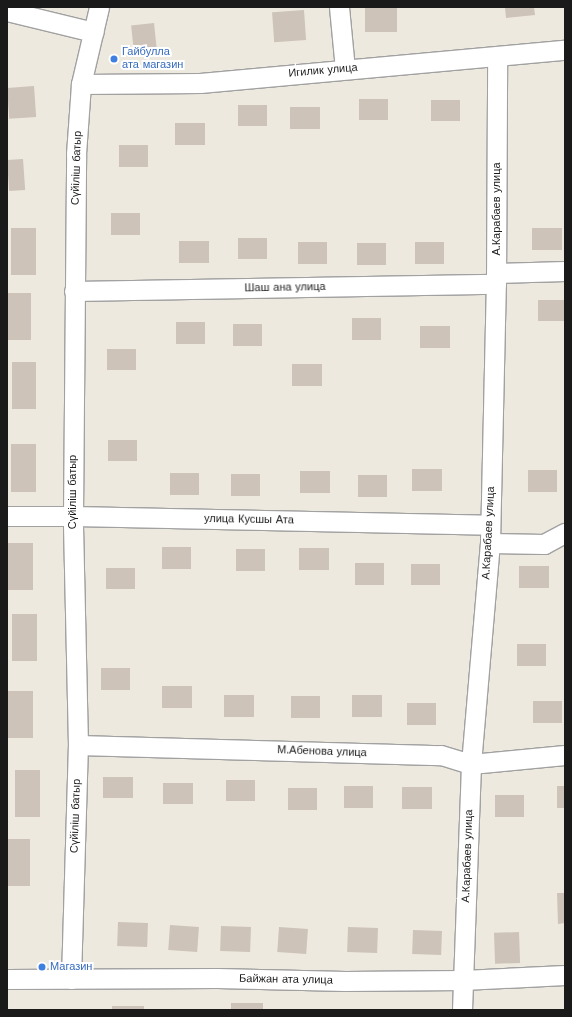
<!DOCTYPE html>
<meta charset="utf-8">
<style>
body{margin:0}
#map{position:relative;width:572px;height:1017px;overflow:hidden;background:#ede9df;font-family:"Work Sans",sans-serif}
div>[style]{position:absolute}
.building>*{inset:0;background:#cdc3b8;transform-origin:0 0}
.roads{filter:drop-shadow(1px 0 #a1a1a1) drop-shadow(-1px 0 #a1a1a1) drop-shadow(0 1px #a1a1a1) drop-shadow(0 -1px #a1a1a1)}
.minor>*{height:19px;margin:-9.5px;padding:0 9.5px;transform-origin:9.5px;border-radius:9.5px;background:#fff}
.dots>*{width:11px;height:11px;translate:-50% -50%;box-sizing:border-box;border:2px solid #fff;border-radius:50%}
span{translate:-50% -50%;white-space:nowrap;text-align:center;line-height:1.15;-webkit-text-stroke:4px #fff;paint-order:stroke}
.shop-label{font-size:11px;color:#366cbe}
.left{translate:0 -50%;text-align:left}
.street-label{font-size:11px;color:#1a1a1a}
.frame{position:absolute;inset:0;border:8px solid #1a1a1a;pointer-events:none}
</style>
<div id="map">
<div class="building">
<div style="left:365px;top:7px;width:32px;height:25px"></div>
<div style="clip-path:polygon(505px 7px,534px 7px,535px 15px,506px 18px)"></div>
<div style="left:304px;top:10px;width:30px;height:32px;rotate:86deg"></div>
<div style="left:154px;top:23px;width:30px;height:23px;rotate:84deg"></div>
<div style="left:34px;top:86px;width:31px;height:27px;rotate:86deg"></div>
<div style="left:359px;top:99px;width:29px;height:21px"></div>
<div style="left:431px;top:100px;width:29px;height:21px"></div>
<div style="left:238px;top:105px;width:29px;height:21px"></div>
<div style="left:290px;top:107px;width:30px;height:22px"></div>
<div style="left:175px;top:123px;width:30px;height:22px"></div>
<div style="left:119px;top:145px;width:29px;height:22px"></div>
<div style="left:23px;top:159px;width:31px;height:16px;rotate:86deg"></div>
<div style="left:111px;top:213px;width:29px;height:22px"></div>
<div style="left:11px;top:228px;width:25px;height:47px"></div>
<div style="left:532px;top:228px;width:30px;height:22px"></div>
<div style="left:238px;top:238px;width:29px;height:21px"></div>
<div style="left:179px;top:241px;width:30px;height:22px"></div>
<div style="left:298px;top:242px;width:29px;height:22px"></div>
<div style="left:415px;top:242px;width:29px;height:22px"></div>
<div style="left:357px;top:243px;width:29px;height:22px"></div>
<div style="left:7px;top:293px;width:24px;height:47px"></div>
<div style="left:538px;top:300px;width:27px;height:21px"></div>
<div style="left:381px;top:318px;width:22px;height:29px;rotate:90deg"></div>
<div style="left:176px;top:322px;width:29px;height:22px"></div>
<div style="left:233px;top:324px;width:29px;height:22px"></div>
<div style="left:420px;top:326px;width:30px;height:22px"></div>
<div style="left:107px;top:349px;width:29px;height:21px"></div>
<div style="left:12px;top:362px;width:24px;height:47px"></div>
<div style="left:292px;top:364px;width:30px;height:22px"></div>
<div style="left:108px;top:440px;width:29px;height:21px"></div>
<div style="left:11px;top:444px;width:25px;height:48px"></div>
<div style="left:412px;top:469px;width:30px;height:22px"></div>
<div style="left:528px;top:470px;width:29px;height:22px"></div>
<div style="left:300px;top:471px;width:30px;height:22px"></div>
<div style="left:170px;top:473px;width:29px;height:22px"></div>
<div style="left:231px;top:474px;width:29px;height:22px"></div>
<div style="left:358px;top:475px;width:29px;height:22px"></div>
<div style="left:8px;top:543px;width:25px;height:47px"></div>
<div style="left:162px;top:547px;width:29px;height:22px"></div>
<div style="left:299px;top:548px;width:30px;height:22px"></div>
<div style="left:236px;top:549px;width:29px;height:22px"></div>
<div style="left:355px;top:563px;width:29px;height:22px"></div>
<div style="left:411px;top:564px;width:29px;height:21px"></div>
<div style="left:519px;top:566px;width:30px;height:22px"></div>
<div style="left:106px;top:568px;width:29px;height:21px"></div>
<div style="left:12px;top:614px;width:25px;height:47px"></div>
<div style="left:546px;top:644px;width:22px;height:29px;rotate:90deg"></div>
<div style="left:101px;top:668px;width:29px;height:22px"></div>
<div style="left:162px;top:686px;width:30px;height:22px"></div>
<div style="left:33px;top:691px;width:47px;height:25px;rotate:90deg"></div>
<div style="left:224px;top:695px;width:30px;height:22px"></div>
<div style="left:382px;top:695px;width:22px;height:30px;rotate:90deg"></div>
<div style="left:291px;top:696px;width:29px;height:22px"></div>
<div style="left:533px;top:701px;width:29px;height:22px"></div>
<div style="left:407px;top:703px;width:29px;height:22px"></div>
<div style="left:15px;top:770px;width:25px;height:47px"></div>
<div style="left:103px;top:777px;width:30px;height:21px"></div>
<div style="left:226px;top:780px;width:29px;height:21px"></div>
<div style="left:163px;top:783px;width:30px;height:21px"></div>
<div style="left:344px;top:786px;width:29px;height:22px"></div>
<div style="left:557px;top:786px;width:8px;height:22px"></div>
<div style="left:402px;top:787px;width:30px;height:22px"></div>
<div style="left:288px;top:788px;width:29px;height:22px"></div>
<div style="left:524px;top:795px;width:22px;height:29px;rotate:90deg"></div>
<div style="left:7px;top:839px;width:23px;height:47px"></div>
<div style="clip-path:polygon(557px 893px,565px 893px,565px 923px,558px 924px)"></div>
<div style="left:118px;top:922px;width:30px;height:24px;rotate:2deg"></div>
<div style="left:170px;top:925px;width:29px;height:25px;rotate:4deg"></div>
<div style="left:221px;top:926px;width:30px;height:25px;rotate:2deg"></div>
<div style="left:279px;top:927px;width:29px;height:25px;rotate:4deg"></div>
<div style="left:348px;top:927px;width:30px;height:25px;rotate:2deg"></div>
<div style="left:413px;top:930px;width:29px;height:24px;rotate:2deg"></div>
<div style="left:519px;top:932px;width:31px;height:25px;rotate:88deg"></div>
<div style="left:231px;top:1003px;width:32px;height:7px"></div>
<div style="left:112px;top:1006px;width:32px;height:4px"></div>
</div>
<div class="roads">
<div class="minor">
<div style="left:339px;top:7px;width:62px;rotate:84.5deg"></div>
<div style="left:7px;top:11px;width:89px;rotate:13.6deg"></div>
<div style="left:81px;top:84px;width:119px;rotate:-0.5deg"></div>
<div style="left:200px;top:83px;width:366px;rotate:-5.2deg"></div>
<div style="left:496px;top:273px;width:69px;rotate:-1.7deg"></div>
<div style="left:74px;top:291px;width:422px;rotate:-1deg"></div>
<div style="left:7px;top:516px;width:66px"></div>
<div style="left:73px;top:516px;width:417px;rotate:1.2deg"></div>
<div style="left:490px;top:543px;width:54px;rotate:1.1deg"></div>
<div style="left:544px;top:544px;width:24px;rotate:-28deg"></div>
<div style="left:78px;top:745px;width:363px;rotate:1.6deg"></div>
<div style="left:441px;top:755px;width:31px;rotate:17deg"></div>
<div style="left:471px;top:764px;width:94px;rotate:-5.5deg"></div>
<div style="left:7px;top:979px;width:210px;rotate:-0.3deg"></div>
<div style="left:217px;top:978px;width:128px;rotate:1.3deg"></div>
<div style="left:345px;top:981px;width:118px;rotate:-0.5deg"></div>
<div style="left:463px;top:980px;width:102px;rotate:-2.8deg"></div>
<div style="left:71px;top:979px;width:234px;rotate:-88.3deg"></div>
<div style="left:78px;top:745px;width:229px;rotate:-91.3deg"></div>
<div style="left:73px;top:516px;width:362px;rotate:-89.5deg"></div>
<div style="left:76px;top:154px;width:70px;rotate:-85.9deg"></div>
<div style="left:81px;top:84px;width:79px;rotate:-76.8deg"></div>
<div style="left:462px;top:1010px;width:246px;rotate:-87.9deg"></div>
<div style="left:471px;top:764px;width:222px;rotate:-85.1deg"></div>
<div style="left:490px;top:543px;width:259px;rotate:-88.7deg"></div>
<div style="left:496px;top:284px;width:228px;rotate:-89.7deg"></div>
</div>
</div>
<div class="dots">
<div style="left:114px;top:59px;background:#3f7fe0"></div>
<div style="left:42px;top:967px;background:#3f7fe0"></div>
</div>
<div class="shop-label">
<span class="left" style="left:122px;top:59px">Гайбулла<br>ата магазин</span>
<span class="left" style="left:50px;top:967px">Магазин</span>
</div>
<div class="street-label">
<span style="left:323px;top:71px;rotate:-5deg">Игилик улица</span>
<span style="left:77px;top:168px;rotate:-88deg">Сүйіліш батыр</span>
<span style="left:497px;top:209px;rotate:-90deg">А.Карабаев улица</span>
<span style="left:285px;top:288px;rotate:-1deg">Шаш ана улица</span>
<span style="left:73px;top:492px;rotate:-90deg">Сүйіліш батыр</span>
<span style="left:249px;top:520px;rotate:1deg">улица Кусшы Ата</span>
<span style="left:489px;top:533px;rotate:-87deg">А.Карабаев улица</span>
<span style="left:322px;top:752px;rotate:2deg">М.Абенова улица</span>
<span style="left:76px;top:816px;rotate:-88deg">Сүйіліш батыр</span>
<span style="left:468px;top:856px;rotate:-88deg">А.Карабаев улица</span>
<span style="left:286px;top:980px;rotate:1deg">Байжан ата улица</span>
</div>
<div class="frame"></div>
</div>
